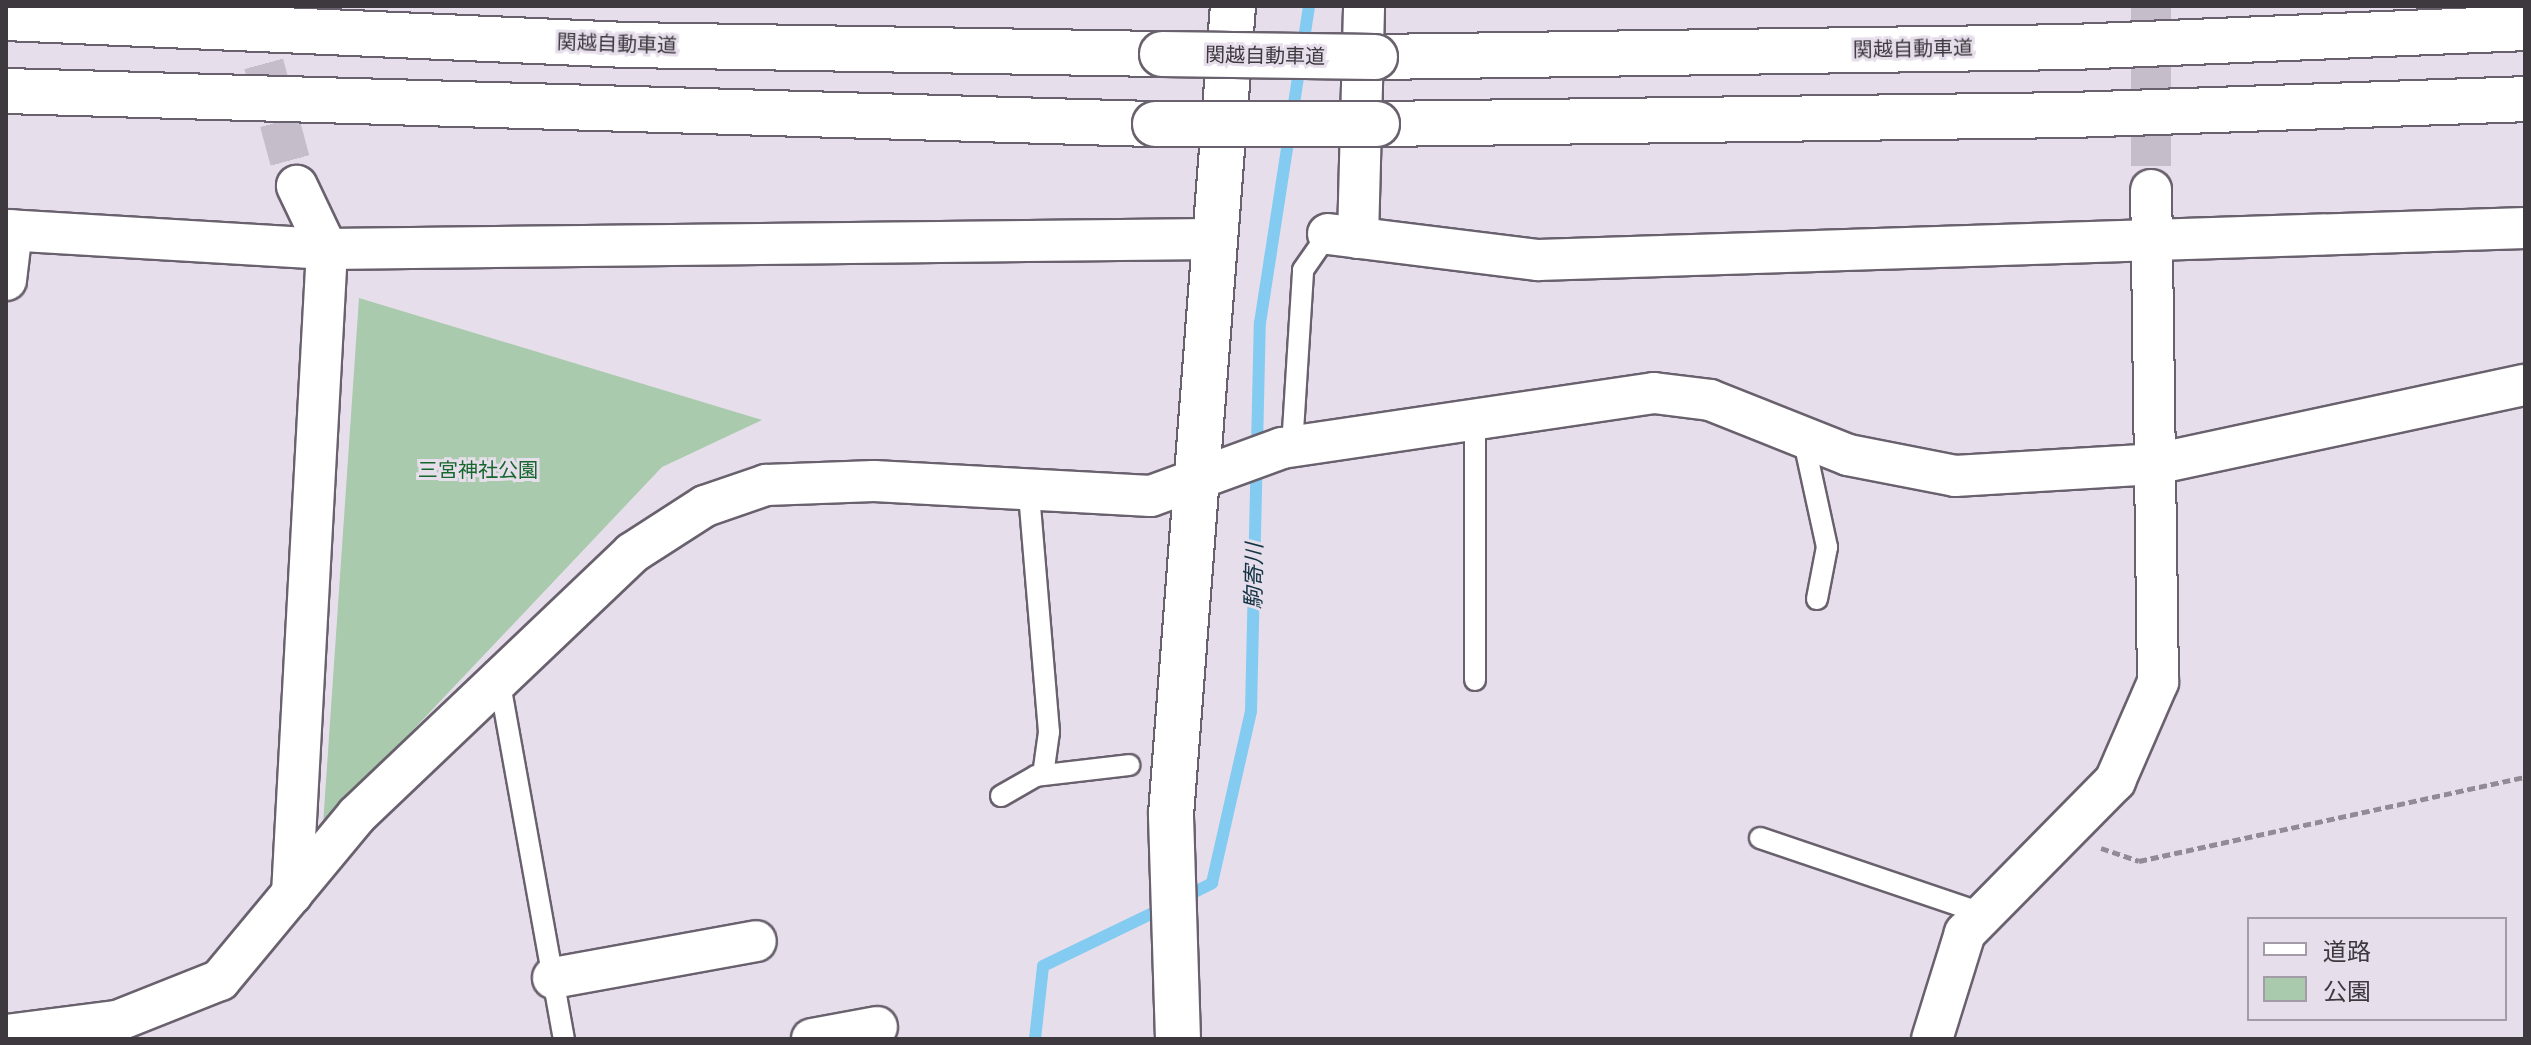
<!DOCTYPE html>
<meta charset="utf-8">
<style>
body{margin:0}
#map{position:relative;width:2531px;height:1045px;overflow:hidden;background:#e7deeb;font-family:Montserrat,"Noto Sans JP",sans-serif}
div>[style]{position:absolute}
.green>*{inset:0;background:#a9caac}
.stream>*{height:12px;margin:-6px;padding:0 6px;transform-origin:6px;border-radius:6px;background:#84cbf1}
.street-tunnel>*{height:40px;margin-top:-20px;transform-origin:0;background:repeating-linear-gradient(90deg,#c5bdc9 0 40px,transparent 0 60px)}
.path>*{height:5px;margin-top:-2.5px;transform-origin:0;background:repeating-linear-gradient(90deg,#928b95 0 8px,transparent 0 12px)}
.roads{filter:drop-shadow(2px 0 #69616d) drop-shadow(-2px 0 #69616d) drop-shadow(0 2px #69616d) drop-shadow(0 -2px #69616d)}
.lane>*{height:20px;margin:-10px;padding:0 10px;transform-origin:10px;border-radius:10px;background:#fff}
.street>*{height:40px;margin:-20px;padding:0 20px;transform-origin:20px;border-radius:20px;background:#fff}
.secondary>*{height:44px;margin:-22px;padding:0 22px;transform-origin:22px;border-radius:22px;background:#fff}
.highway>*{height:44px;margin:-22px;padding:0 22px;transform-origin:22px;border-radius:22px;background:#fff}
.bridges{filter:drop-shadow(2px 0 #69616d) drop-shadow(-2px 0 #69616d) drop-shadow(0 2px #69616d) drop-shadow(0 -2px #69616d)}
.highway-bridge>*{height:44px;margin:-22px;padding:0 22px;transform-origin:22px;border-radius:22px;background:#fff}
span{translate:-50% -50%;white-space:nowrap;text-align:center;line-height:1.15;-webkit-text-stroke:6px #e7deeb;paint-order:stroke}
.street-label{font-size:20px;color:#3d393f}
.park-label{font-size:20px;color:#16672c}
.water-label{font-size:22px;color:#133444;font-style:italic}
.frame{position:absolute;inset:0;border:8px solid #3d393f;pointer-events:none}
.legend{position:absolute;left:2247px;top:917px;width:260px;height:104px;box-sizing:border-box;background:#e7deeb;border:2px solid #a39ca6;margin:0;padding:10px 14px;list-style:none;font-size:24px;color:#3d393f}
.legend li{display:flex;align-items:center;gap:16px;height:40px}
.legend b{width:40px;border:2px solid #a39ca6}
</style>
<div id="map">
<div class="green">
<div style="clip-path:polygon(359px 298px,762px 420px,662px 467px,323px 825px)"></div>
</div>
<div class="stream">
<div style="left:1181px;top:899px;width:35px;rotate:-27deg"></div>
<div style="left:1212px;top:883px;width:176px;rotate:-77.2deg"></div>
<div style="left:1251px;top:711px;width:388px;rotate:-88.7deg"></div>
<div style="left:1260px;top:323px;width:321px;rotate:-81.2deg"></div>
<div style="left:1035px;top:1039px;width:73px;rotate:-83.7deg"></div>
<div style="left:1043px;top:966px;width:136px;rotate:-25.8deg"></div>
</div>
<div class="street-tunnel">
<div style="left:248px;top:6px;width:187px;rotate:74.8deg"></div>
<div style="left:2151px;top:6px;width:184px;rotate:90deg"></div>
</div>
<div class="path">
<div style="left:2101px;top:848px;width:40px;rotate:18.9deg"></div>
<div style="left:2139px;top:861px;width:395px;rotate:-12.3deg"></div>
</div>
<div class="roads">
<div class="lane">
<div style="left:1475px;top:421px;width:259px;rotate:90deg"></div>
<div style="left:1803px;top:437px;width:113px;rotate:77.7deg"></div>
<div style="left:1827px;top:547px;width:53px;rotate:100.9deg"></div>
<div style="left:1292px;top:447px;width:177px;rotate:-86.4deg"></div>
<div style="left:1303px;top:270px;width:44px;rotate:-55.2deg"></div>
<div style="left:1029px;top:494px;width:239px;rotate:85.2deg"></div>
<div style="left:1049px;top:732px;width:43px;rotate:97.9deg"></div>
<div style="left:500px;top:684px;width:361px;rotate:79.8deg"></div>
<div style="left:1001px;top:796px;width:40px;rotate:-29.7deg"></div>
<div style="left:1036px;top:776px;width:94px;rotate:-6.7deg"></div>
<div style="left:1760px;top:838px;width:237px;rotate:18.7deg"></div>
</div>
<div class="street">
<div style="left:6px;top:230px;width:322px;rotate:3.4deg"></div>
<div style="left:327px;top:249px;width:885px;rotate:-0.65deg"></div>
<div style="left:1328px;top:234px;width:212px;rotate:7.1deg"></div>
<div style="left:1538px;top:260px;width:988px;rotate:-1.86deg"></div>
<div style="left:1358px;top:238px;width:232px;rotate:-88.5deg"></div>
<div style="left:6px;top:280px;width:50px;rotate:-83.2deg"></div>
<div style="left:292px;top:894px;width:646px;rotate:-86.89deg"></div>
<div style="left:327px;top:249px;width:70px;rotate:-115.5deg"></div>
<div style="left:553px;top:978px;width:206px;rotate:-10.3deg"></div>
<div style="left:6px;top:1035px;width:112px;rotate:-7.2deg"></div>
<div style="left:117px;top:1021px;width:111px;rotate:-21.7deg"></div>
<div style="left:220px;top:980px;width:214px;rotate:-50.3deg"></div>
<div style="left:357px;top:815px;width:380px;rotate:-43.6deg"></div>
<div style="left:632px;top:553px;width:87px;rotate:-32.8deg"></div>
<div style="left:705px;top:506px;width:65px;rotate:-19deg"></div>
<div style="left:766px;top:485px;width:108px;rotate:-2.1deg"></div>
<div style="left:874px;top:481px;width:277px;rotate:3.1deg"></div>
<div style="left:1151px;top:496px;width:140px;rotate:-20.1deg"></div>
<div style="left:1282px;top:448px;width:376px;rotate:-8.4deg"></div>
<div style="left:1654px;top:393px;width:56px;rotate:7.1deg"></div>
<div style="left:1710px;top:400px;width:149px;rotate:21.7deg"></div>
<div style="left:1848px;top:455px;width:109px;rotate:11.1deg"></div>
<div style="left:1955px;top:476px;width:200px;rotate:-3.4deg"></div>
<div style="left:2155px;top:464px;width:378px;rotate:-12.1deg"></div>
<div style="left:812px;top:1039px;width:66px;rotate:-10.5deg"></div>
<div style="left:1932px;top:1039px;width:111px;rotate:-72.7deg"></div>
<div style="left:1965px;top:933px;width:214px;rotate:-45.4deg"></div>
<div style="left:2115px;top:781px;width:108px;rotate:-66.5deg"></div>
<div style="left:2158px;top:682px;width:492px;rotate:-90.8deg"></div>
</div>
<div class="secondary">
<div style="left:1178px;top:1039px;width:224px;rotate:-91.8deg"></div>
<div style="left:1171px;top:815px;width:811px;rotate:-85.62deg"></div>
</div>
<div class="highway">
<div style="left:6px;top:18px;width:623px;rotate:2.49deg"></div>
<div style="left:628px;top:45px;width:534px;rotate:0.97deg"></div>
<div style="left:1375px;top:57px;width:698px;rotate:-0.82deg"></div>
<div style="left:2073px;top:47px;width:452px;rotate:-2.4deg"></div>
<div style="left:6px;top:91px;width:1149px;rotate:1.65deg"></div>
<div style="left:1377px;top:124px;width:694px;rotate:-0.74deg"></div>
<div style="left:2071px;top:115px;width:454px;rotate:-2deg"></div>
</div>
</div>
<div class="bridges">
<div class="highway-bridge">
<div style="left:1162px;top:54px;width:213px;rotate:0.8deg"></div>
<div style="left:1155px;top:124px;width:222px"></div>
</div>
</div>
<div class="street-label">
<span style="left:617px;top:44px;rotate:2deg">関越自動車道</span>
<span style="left:1913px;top:49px;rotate:-1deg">関越自動車道</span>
<span style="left:1265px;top:56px;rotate:1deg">関越自動車道</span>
</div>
<div class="park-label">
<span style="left:478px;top:470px">三宮神社公園</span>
</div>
<div class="water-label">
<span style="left:1254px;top:576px;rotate:-89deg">駒寄川</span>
</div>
<div class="frame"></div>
<ul class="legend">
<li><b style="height:10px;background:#fff"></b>道路</li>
<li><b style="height:22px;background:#a9caac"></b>公園</li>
</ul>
</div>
